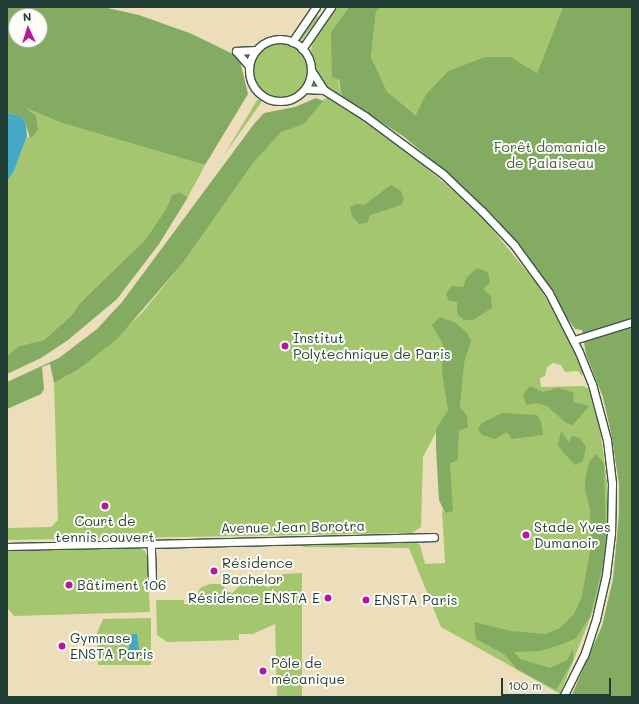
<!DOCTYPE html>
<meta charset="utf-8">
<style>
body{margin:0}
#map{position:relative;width:639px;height:704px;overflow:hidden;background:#ecdebb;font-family:Mali,sans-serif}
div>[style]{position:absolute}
.green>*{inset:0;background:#a4c66f}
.round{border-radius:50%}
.forest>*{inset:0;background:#83ab62}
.water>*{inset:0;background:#45a9c5}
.roads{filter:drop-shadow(1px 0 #3e5548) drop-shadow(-1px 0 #3e5548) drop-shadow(0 1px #3e5548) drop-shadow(0 -1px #3e5548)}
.pedestrian>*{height:5.5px;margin:-2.75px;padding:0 2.75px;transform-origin:2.75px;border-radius:2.75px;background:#fff}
.minor>*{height:7px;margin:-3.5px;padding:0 3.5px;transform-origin:3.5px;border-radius:3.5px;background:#fff}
.minor>.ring{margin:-3.5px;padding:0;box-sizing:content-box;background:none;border:7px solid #fff;border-radius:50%}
.dots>*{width:11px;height:11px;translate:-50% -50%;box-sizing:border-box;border:2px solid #fdfcf7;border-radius:50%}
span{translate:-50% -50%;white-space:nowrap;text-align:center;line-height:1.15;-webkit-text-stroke:4px #fdfcf7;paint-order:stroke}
.park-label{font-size:14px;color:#405f43}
.poi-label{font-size:14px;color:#1f3d34}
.left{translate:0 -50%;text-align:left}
.right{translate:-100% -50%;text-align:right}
.street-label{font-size:14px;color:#1f3d34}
.frame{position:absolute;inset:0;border:8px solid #1f3d34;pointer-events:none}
.north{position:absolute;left:8px;top:8px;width:40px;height:40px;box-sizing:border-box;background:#fdfcf7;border:1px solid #a4b0a9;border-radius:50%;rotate:356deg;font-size:11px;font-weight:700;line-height:16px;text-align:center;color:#1f3d34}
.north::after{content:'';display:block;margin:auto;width:14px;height:18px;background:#b5179e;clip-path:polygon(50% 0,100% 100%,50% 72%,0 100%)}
.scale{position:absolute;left:501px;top:678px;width:110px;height:18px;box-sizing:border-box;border:2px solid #1f3d34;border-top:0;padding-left:5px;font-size:12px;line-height:14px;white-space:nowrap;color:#1f3d34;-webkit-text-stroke:3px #fdfcf7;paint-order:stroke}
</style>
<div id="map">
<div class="green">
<div style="clip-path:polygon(335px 7px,349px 7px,331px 32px,334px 62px,342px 97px,323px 86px,316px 77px,311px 50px,313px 39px)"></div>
<div style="clip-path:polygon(380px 7px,563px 7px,537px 73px,511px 57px,484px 57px,448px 71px,426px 94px,417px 115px,387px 93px,371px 57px,376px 12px)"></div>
<div style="clip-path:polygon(315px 16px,319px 17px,301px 41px,300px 37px)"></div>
<div class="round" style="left:253px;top:43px;width:54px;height:54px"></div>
<div style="clip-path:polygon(328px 97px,401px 146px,478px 212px,538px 285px,561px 323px,583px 371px,582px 376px,578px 371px,565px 372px,561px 365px,553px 363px,547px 367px,545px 376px,540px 378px,541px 387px,584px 386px,589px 389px,600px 428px,607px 483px,607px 531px,603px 571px,595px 606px,560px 694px,441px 627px,409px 548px,303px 547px,303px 543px,411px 540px,420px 545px,425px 564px,445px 563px,442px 510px,445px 513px,450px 462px,458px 460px,459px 431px,467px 416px,460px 406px,461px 400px,448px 410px,423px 457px,421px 527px,412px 533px,7px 540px,7px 528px,51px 527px,58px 520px,54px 383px,79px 369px,141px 314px,182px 264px,254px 162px,281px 131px,304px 124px,322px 101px)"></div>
<div style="clip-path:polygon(261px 99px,261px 103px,224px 155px,257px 100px)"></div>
<div style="clip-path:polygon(24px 107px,62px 123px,205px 165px,188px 197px,179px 192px,172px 195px,166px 209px,145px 240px,81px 302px,71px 316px,44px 340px,19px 346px,7px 356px,7px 181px,14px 171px,27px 136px,30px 139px)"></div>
<div style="clip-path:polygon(137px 547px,145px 551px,147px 556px,150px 612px,14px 616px,7px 608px,7px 550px)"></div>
<div style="clip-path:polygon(302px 573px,302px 697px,277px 697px,275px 624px,253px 634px,239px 634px,239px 640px,167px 642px,157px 635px,156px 600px,184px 600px,184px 604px,190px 604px,196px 599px,200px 588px,210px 584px,223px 584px,225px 591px,232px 593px,242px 583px,262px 582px,268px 588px,283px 574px)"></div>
<div style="clip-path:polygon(151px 618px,151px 665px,98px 665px,97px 633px,103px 619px)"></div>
</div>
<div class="forest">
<div style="clip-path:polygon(evenodd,7px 7px,103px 7px,139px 15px,192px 34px,239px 57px,248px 94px,205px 165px,62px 123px,26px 108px,36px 116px,38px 130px,30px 139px,26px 124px,21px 116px,7px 113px,7px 7px,16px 16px,40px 16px,40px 40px,16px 40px,16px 16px)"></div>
<div style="clip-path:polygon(349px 7px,380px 7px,376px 12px,371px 57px,387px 92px,416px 115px,426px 94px,448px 71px,484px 57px,511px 57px,537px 73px,563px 7px,632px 7px,632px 697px,571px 697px,602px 626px,613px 579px,619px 514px,619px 484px,612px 438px,603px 397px,586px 354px,582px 330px,575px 329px,497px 219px,458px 182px,403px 136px,342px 97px,339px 80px,332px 77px,331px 32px)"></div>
<div style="clip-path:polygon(316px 98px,323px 101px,304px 124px,281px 132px,254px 162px,182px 264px,117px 339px,79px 369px,54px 383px,50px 364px,42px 367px,44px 389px,41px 394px,7px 409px,7px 382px,59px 358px,97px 329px,122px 302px,254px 124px,264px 113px,295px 107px)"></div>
<div style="clip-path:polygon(391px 185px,401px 191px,404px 199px,401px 205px,370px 215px,367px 223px,359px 224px,352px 216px,350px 207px,357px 204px,364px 205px)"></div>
<div style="clip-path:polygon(179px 192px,188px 197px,159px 244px,117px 299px,68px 340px,41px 358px,7px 374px,7px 356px,19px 346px,44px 340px,71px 316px,81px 302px,145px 240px,166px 209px,172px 195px)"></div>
<div style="clip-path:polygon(477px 268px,488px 272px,490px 282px,483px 289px,491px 296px,492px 308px,473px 320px,464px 320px,457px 314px,457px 302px,449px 301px,446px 294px,452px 286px,463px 287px,467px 277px)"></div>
<div style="clip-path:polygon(440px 317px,456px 323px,467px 333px,471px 341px,464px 363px,460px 406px,467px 416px,468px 427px,459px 431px,458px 460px,450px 463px,453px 511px,445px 513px,439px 500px,436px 448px,436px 429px,448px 410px,442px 373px,443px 344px,432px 325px)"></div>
<div style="clip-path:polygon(530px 386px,543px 392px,558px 388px,573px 392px,574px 402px,589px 406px,573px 425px,566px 423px,547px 406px,537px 403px,526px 405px,523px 395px)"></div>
<div style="clip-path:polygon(502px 413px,537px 415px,541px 422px,543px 435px,512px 439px,507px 432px,495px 439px,482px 435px,478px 429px,482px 423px)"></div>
<div style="clip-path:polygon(561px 431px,569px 442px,572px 436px,580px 438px,586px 447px,583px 461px,575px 465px,563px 452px,558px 445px)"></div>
<div style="clip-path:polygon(596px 454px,604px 464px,606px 538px,603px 564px,590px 617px,576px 638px,563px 644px,540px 651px,514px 652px,520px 659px,550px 668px,567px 660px,573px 649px,573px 661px,556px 690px,517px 669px,504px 654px,476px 639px,474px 622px,511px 631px,546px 634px,560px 628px,574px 614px,582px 596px,591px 546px,590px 509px,585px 490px,585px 480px,589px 462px)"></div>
</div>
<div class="water">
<div style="clip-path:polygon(7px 113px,21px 116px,26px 124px,27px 136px,14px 171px,7px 181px)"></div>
<div style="clip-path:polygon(132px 634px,137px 634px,139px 650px,132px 660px,127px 655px)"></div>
</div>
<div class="roads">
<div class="pedestrian">
<div style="left:7px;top:547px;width:144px;rotate:-1.2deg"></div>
</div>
<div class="minor">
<div class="ring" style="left:249px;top:39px;width:55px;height:55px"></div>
<div style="left:292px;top:42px;width:42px;rotate:-55.6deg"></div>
<div style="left:302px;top:49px;width:51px;rotate:-55.4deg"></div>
<div style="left:236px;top:51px;width:20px;rotate:-3deg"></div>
<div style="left:236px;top:51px;width:20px;rotate:49deg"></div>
<div style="left:311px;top:70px;width:24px;rotate:57deg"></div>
<div style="left:305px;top:89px;width:19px;rotate:3deg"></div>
<div style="left:324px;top:90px;width:49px;rotate:32.4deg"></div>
<div style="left:365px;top:116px;width:97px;rotate:36.6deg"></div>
<div style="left:443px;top:174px;width:54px;rotate:43.5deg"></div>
<div style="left:482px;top:211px;width:47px;rotate:46.7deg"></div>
<div style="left:514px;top:245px;width:59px;rotate:53.9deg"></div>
<div style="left:549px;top:293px;width:66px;rotate:63deg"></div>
<div style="left:579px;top:352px;width:35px;rotate:68deg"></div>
<div style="left:592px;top:384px;width:58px;rotate:75deg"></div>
<div style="left:607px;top:440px;width:43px;rotate:83.4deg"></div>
<div style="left:612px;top:483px;width:50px;rotate:91.1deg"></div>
<div style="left:611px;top:533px;width:42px;rotate:96.8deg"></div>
<div style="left:606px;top:575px;width:45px;rotate:102.8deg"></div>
<div style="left:596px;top:619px;width:38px;rotate:108deg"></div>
<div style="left:584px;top:655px;width:47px;rotate:116.6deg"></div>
<div style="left:574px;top:340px;width:61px;rotate:-17.2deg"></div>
<div style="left:152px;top:579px;width:35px;rotate:-92deg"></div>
<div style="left:151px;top:544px;width:283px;rotate:-1.4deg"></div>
</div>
</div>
<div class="dots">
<div style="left:285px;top:346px;background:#b5179e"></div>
<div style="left:105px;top:506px;background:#b5179e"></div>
<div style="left:526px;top:535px;background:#b5179e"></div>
<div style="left:214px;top:571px;background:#b5179e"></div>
<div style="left:69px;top:585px;background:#b5179e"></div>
<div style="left:328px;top:598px;background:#b5179e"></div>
<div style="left:366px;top:600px;background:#b5179e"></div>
<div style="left:62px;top:646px;background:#b5179e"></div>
<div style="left:263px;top:671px;background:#b5179e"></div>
</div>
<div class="park-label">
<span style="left:550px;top:155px">Forêt domaniale<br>de Palaiseau</span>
</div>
<div class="poi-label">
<span class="left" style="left:293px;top:346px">Institut<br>Polytechnique de Paris</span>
<span style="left:105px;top:529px">Court de<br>tennis couvert</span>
<span class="left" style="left:534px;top:535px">Stade Yves<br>Dumanoir</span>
<span class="left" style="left:222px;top:571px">Résidence<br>Bachelor</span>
<span class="left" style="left:77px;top:585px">Bâtiment 106</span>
<span class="right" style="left:320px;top:598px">Résidence ENSTA E</span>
<span class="left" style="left:374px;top:600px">ENSTA Paris</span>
<span class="left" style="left:70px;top:646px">Gymnase<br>ENSTA Paris</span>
<span class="left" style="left:271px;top:671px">Pôle de<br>mécanique</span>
</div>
<div class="street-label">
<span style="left:293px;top:527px;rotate:-1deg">Avenue Jean Borotra</span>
</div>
<div class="frame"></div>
<div class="north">N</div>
<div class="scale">100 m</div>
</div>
